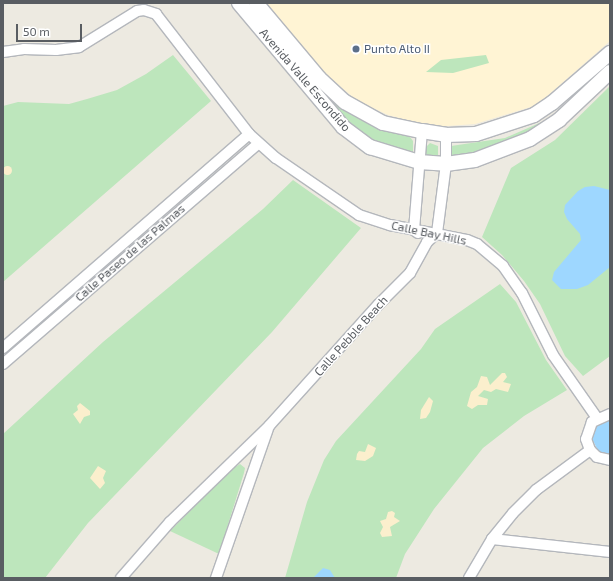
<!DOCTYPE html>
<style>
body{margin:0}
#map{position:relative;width:613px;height:581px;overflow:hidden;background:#edeae1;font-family:"Exo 2",sans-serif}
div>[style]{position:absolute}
.commercial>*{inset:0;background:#fff4d4}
.green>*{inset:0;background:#bde6bc}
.sand>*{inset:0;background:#fbefcd}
.round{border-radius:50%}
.water>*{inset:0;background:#9ed7ff}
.roads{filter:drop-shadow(1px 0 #b4b7bc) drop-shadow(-1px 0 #b4b7bc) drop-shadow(0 1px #b4b7bc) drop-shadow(0 -1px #b4b7bc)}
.street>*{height:10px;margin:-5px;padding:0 5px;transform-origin:5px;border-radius:5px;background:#fff}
.secondary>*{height:14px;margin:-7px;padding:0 7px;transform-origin:7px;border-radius:7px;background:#fff}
.dots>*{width:11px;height:11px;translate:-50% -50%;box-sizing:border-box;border:2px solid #fff;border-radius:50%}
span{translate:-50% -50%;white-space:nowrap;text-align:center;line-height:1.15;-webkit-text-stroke:3px #fff;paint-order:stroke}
.service-label{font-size:12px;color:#4e5e75}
.left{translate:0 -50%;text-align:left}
.street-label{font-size:12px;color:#595d62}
.frame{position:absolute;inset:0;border:4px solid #595d62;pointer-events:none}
.scale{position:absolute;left:16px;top:24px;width:66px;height:18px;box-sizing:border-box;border:2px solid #595d62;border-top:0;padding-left:5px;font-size:12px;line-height:14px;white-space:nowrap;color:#595d62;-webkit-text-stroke:3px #fff;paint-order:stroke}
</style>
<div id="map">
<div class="commercial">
<div style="clip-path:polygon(267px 3px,610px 3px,610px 41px,537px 105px,475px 124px,434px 127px,388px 115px,356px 100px,319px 68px)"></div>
</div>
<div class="green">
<div style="clip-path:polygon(173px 55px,211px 101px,3px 282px,3px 106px,18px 102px,69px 104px,87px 99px,117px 90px,146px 74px)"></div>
<div style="clip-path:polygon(486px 55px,489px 63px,453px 73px,426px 72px,441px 60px)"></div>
<div style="clip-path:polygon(610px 86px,610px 356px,583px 376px,565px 356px,540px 304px,524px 281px,502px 255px,482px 237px,511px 168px,555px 140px)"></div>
<div style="clip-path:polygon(330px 99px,388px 131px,410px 137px,413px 141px,413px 153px,410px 156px,375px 142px,344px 119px,328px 101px)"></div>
<div style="clip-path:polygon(544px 121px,546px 122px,519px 141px,453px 159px,450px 155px,451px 146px,505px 138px)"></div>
<div style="clip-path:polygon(430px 143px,438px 146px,438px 158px,424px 157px,426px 147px)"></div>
<div style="clip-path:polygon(293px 180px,361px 228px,272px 332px,88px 523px,45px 578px,3px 578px,3px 434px,103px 342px,263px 209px)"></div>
<div style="clip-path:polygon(500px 284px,516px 302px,546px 360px,567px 390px,524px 416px,483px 448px,434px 509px,405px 554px,396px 578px,285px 578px,307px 502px,324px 460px,336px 441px,421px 349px,435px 329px)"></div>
<div style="clip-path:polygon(240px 464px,245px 468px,244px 473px,219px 554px,170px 531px,232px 469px)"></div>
</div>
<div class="sand">
<div class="round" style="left:2.5px;top:165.5px;width:9px;height:9px"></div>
<div style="clip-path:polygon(502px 373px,505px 373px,507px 377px,503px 382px,511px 384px,508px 392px,496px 389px,491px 392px,484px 390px,478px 396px,488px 399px,487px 405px,478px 405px,472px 409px,467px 406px,471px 392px,477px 387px,481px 376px,487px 377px,490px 385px)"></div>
<div style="clip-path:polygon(429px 397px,433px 401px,430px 412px,426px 418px,420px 419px,421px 410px)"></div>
<div style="clip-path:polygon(80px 403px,90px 411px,90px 415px,84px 417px,80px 424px,73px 414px,78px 410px,77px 406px)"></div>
<div style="clip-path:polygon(368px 444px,376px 448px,373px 456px,365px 461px,356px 460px,357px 454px,359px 451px,365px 452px)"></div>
<div style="clip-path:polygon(98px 466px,106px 471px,103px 478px,105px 483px,100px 489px,90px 478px)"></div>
<div style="clip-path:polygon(392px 511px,395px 513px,394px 517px,400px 521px,390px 527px,392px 536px,382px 537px,380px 533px,383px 527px,380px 521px,386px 519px,388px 512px)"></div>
</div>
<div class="water">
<div style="clip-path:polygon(594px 186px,610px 190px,610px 267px,588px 285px,577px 289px,561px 289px,552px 280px,554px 272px,581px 240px,580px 234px,567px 219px,564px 212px,565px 205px,578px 191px,585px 187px)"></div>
<div style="clip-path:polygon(610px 417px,610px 455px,598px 451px,591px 436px,594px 425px)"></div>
<div style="clip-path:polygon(323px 568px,330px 570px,335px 578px,313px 578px)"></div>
</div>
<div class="roads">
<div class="street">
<div style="left:3px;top:52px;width:21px;rotate:-8deg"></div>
<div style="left:24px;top:49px;width:32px;rotate:2deg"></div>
<div style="left:56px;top:50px;width:23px;rotate:-7deg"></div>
<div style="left:79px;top:47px;width:68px;rotate:-31.8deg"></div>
<div style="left:137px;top:11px;width:7px;rotate:-8deg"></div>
<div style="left:144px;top:10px;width:13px;rotate:18deg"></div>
<div style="left:156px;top:14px;width:152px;rotate:52.2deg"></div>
<div style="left:249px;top:134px;width:36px;rotate:42deg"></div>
<div style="left:276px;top:158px;width:101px;rotate:34.5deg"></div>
<div style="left:359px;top:215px;width:33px;rotate:18deg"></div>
<div style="left:390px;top:225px;width:78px;rotate:11deg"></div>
<div style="left:467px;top:240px;width:11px;rotate:22deg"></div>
<div style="left:477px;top:244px;width:34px;rotate:40deg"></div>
<div style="left:503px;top:266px;width:33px;rotate:55deg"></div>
<div style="left:522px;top:293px;width:69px;rotate:63.4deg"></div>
<div style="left:553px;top:355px;width:77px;rotate:55.1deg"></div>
<div style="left:418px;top:233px;width:5px;rotate:-143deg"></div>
<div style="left:414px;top:230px;width:99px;rotate:-85.4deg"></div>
<div style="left:3px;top:348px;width:326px;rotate:-41deg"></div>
<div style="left:3px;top:364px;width:337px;rotate:-40.8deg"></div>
<div style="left:610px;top:414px;width:20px;rotate:156deg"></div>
<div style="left:592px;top:422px;width:18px;rotate:109deg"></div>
<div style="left:586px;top:439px;width:12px;rotate:70deg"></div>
<div style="left:590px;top:450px;width:10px;rotate:45deg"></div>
<div style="left:597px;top:457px;width:13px;rotate:13deg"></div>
<div style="left:492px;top:539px;width:119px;rotate:6.3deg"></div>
<div style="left:121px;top:578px;width:74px;rotate:-48.8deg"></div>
<div style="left:170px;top:522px;width:138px;rotate:-44.1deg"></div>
<div style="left:269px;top:426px;width:164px;rotate:-48deg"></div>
<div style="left:379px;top:304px;width:44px;rotate:-45deg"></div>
<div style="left:410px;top:273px;width:35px;rotate:-61deg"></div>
<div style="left:427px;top:242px;width:13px;rotate:-42deg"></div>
<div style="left:437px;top:233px;width:70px;rotate:-82.6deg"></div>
<div style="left:446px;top:164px;width:29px;rotate:-90deg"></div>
<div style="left:216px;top:578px;width:158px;rotate:-70.8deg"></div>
<div style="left:469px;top:578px;width:45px;rotate:-59.5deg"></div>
<div style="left:492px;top:539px;width:33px;rotate:-51deg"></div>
<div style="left:513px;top:513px;width:33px;rotate:-45deg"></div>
<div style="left:536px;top:490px;width:67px;rotate:-36.5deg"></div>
</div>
<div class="secondary">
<div style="left:239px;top:3px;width:162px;rotate:50deg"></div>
<div style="left:343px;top:127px;width:34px;rotate:37deg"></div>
<div style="left:370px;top:147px;width:51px;rotate:17deg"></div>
<div style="left:419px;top:162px;width:27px;rotate:4deg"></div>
<div style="left:446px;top:164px;width:29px;rotate:-8deg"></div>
<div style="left:475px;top:160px;width:59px;rotate:-20.9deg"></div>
<div style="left:530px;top:139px;width:35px;rotate:-33deg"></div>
<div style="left:559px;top:120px;width:70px;rotate:-43.3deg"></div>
<div style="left:256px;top:3px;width:98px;rotate:50deg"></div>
<div style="left:319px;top:78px;width:35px;rotate:43deg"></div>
<div style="left:345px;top:102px;width:43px;rotate:28.9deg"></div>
<div style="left:383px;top:123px;width:40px;rotate:12deg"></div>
<div style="left:422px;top:131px;width:24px;rotate:9deg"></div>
<div style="left:446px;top:135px;width:30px;rotate:-2deg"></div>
<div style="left:476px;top:134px;width:61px;rotate:-18.1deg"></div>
<div style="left:534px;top:115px;width:22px;rotate:-34deg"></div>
<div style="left:552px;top:103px;width:77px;rotate:-40.8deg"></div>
</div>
</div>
<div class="dots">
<div style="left:356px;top:49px;background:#5c6f8a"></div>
</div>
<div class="service-label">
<span class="left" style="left:364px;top:49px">Punto Alto II</span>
</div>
<div class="street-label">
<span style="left:305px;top:80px;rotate:49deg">Avenida Valle Escondido</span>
<span style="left:429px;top:233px;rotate:12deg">Calle Bay Hills</span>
<span style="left:130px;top:253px;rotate:-41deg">Calle Paseo de las Palmas</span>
<span style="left:351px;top:336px;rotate:-48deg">Calle Pebble Beach</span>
</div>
<div class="frame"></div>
<div class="scale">50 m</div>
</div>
